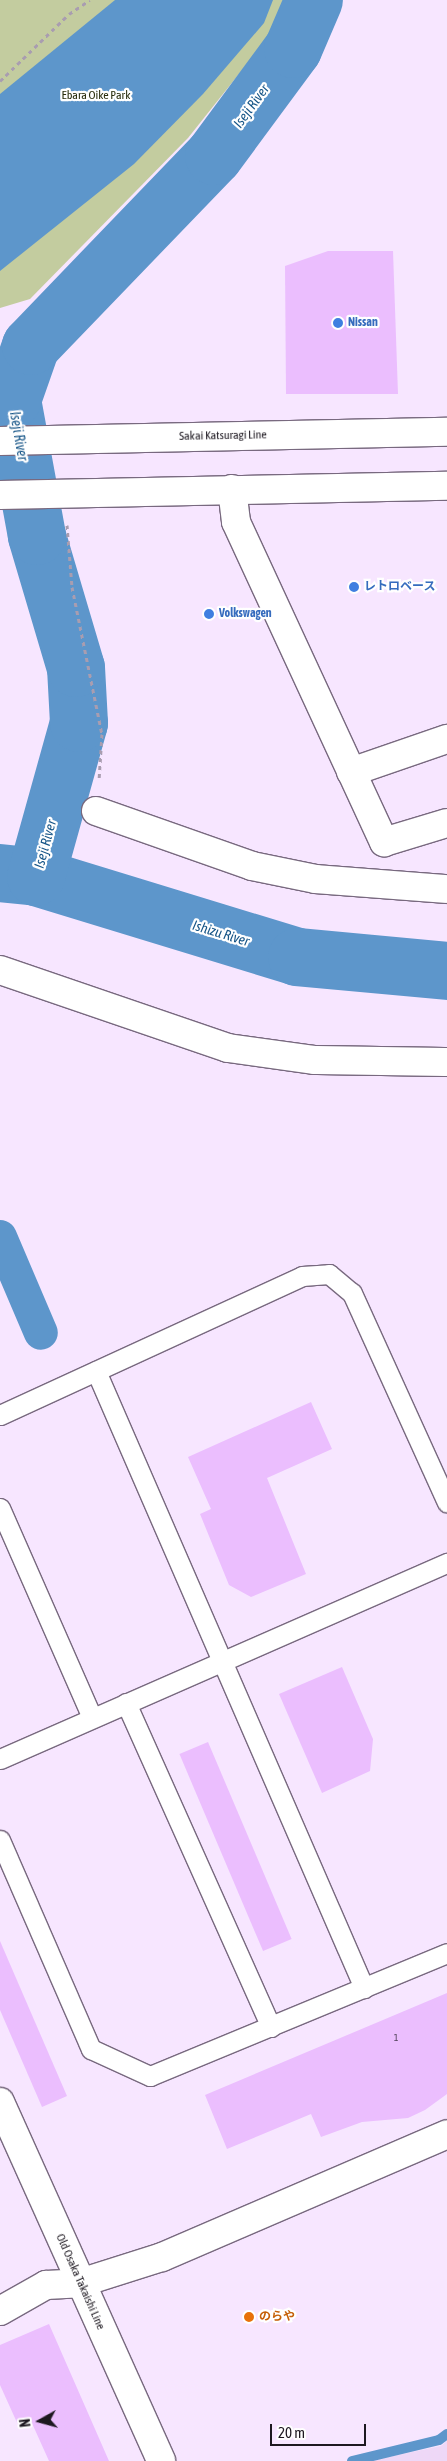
<!DOCTYPE html>
<meta charset="utf-8">
<style>
body{margin:0}
#map{position:relative;width:447px;height:2461px;overflow:hidden;background:#f7e6ff;font-family:"Asap Condensed","Noto Sans JP",sans-serif}
div>[style]{position:absolute}
.built>*{inset:0;background:#eed8f7}
.green>*{inset:0;background:#c3cc9f}
.water>*{inset:0;background:#5d96cb}
.stream>*{height:10px;margin:-5px;padding:0 5px;transform-origin:5px;border-radius:5px;background:#5d96cb}
.canal>*{height:34px;margin:-17px;padding:0 17px;transform-origin:17px;border-radius:17px;background:#5d96cb}
.river>*{height:58px;margin:-29px;padding:0 29px;transform-origin:29px;border-radius:29px;background:#5d96cb}
.building>*{inset:0;background:#ebbefe;transform-origin:0 0}
.path>*{height:3px;margin-top:-1.5px;transform-origin:0;background:repeating-linear-gradient(90deg,#a99db0 0 4px,transparent 0 8px)}
.roads{filter:drop-shadow(1px 0 #78697f) drop-shadow(-1px 0 #78697f) drop-shadow(0 1px #78697f) drop-shadow(0 -1px #78697f)}
.lane>*{height:19px;margin:-9.5px;padding:0 9.5px;transform-origin:9.5px;border-radius:9.5px;background:#fff}
.street>*{height:28px;margin:-14px;padding:0 14px;transform-origin:14px;border-radius:14px;background:#fff}
.secondary>*{height:28px;margin:-14px;padding:0 14px;transform-origin:14px;border-radius:14px;background:#fff}
.primary>*{height:28px;margin:-14px;padding:0 14px;transform-origin:14px;border-radius:14px;background:#fff}
.dots>*{width:14px;height:14px;translate:-50% -50%;box-sizing:border-box;border:2px solid #fff;border-radius:50%}
span{translate:-50% -50%;white-space:nowrap;text-align:center;line-height:1.15;-webkit-text-stroke:4.5px #fff;paint-order:stroke}
.number-label{font-size:10px;color:#504258}
.number-label span{-webkit-text-stroke-width:0}
.park-label{font-size:12px;color:#282d0c}
.shop-label{font-size:12px;color:#366cbe;font-weight:700}
.left{translate:0 -50%;text-align:left}
.street-label{font-size:12px;color:#1d1820}
.food-label{font-size:12px;color:#c56008;font-weight:700}
.water-label{font-size:14px;color:#165587;font-style:italic}
.north{position:absolute;left:15px;top:2396px;width:50px;height:50px;-webkit-text-stroke:4px #fff;paint-order:stroke;rotate:263deg;font-size:14px;font-weight:700;line-height:20px;text-align:center;color:#1d1820}
.north::after{content:'';display:block;margin:auto;width:18px;height:22px;background:#1d1820;clip-path:polygon(50% 0,100% 100%,50% 72%,0 100%)}
.scale{position:absolute;left:270px;top:2424px;width:96px;height:22px;box-sizing:border-box;border:2px solid #1d1820;border-top:0;padding-left:6px;font-size:15px;line-height:18px;white-space:nowrap;color:#1d1820;-webkit-text-stroke:4px #fff;paint-order:stroke}
</style>
<div id="map">
<div class="built">
<div style="clip-path:polygon(447px 2441px,447px 2461px,369px 2461px,441px 2446px)"></div>
</div>
<div class="green">
<div style="clip-path:polygon(0 0,286px 0,274px 30px,188px 138px,30px 299px,0 308px)"></div>
</div>
<div class="water">
<div style="clip-path:polygon(115px 0,273px 0,264px 23px,203px 94px,134px 164px,0 271px,0 94px)"></div>
</div>
<div class="stream">
<div style="left:352px;top:2461px;width:89px;rotate:-13.6deg"></div>
<div style="left:439px;top:2440px;width:10px;rotate:-37deg"></div>
</div>
<div class="canal">
<div style="left:0;top:1237px;width:104px;rotate:66.9deg"></div>
</div>
<div class="river">
<div style="left:0;top:873px;width:36px;rotate:6deg"></div>
<div style="left:36px;top:877px;width:273px;rotate:17deg"></div>
<div style="left:297px;top:957px;width:151px;rotate:5.3deg"></div>
<div style="left:36px;top:877px;width:160px;rotate:-74.4deg"></div>
<div style="left:79px;top:723px;width:55px;rotate:-93.1deg"></div>
<div style="left:76px;top:668px;width:138px;rotate:-106.5deg"></div>
<div style="left:37px;top:536px;width:138px;rotate:-100.4deg"></div>
<div style="left:12px;top:400px;width:57px;rotate:-70.6deg"></div>
<div style="left:31px;top:346px;width:264px;rotate:-46.1deg"></div>
<div style="left:214px;top:156px;width:133px;rotate:-53.6deg"></div>
<div style="left:293px;top:49px;width:53px;rotate:-66.8deg"></div>
</div>
<div class="building">
<div style="clip-path:polygon(328px 251px,393px 251px,398px 394px,286px 394px,285px 266px)"></div>
<div style="clip-path:polygon(311px 1402px,332px 1449px,267px 1478px,306px 1574px,251px 1597px,229px 1585px,200px 1514px,211px 1509px,188px 1457px)"></div>
<div style="clip-path:polygon(342px 1667px,373px 1739px,370px 1771px,322px 1793px,279px 1694px)"></div>
<div style="left:208px;top:1742px;width:214px;height:31px;rotate:67deg"></div>
<div style="clip-path:polygon(0 1941px,67px 2096px,42px 2107px,0 2010px)"></div>
<div style="clip-path:polygon(447px 1993px,447px 2094px,425px 2110px,408px 2118px,362px 2122px,321px 2137px,311px 2114px,227px 2149px,205px 2095px)"></div>
<div style="clip-path:polygon(49px 2324px,109px 2461px,49px 2461px,31px 2421px,19px 2427px,0 2385px,0 2345px)"></div>
</div>
<div class="path">
<div style="left:0;top:81px;width:96px;rotate:-44.2deg"></div>
<div style="left:69px;top:14px;width:25px;rotate:-34deg"></div>
<div style="left:67px;top:525px;width:62px;rotate:85.4deg"></div>
<div style="left:72px;top:587px;width:150px;rotate:78.5deg"></div>
<div style="left:102px;top:734px;width:47px;rotate:93.7deg"></div>
</div>
<div class="roads">
<div class="lane">
<div style="left:96px;top:1371px;width:673px;rotate:66.52deg"></div>
<div style="left:0;top:1415px;width:332px;rotate:-24.7deg"></div>
<div style="left:302px;top:1276px;width:27px;rotate:-4deg"></div>
<div style="left:329px;top:1274px;width:30px;rotate:40deg"></div>
<div style="left:352px;top:1293px;width:230px;rotate:65.6deg"></div>
<div style="left:0;top:1508px;width:229px;rotate:66.3deg"></div>
<div style="left:126px;top:1703px;width:355px;rotate:65.9deg"></div>
<div style="left:0;top:1759px;width:488px;rotate:-23.7deg"></div>
<div style="left:0;top:1840px;width:228px;rotate:66.5deg"></div>
<div style="left:91px;top:2049px;width:65px;rotate:24.6deg"></div>
<div style="left:150px;top:2076px;width:321px;rotate:-22.5deg"></div>
</div>
<div class="street">
<div style="left:232px;top:489px;width:33px;rotate:83deg"></div>
<div style="left:236px;top:522px;width:353px;rotate:65.2deg"></div>
<div style="left:384px;top:842px;width:66px;rotate:-16.8deg"></div>
<div style="left:351px;top:772px;width:102px;rotate:-19deg"></div>
<div style="left:96px;top:811px;width:165px;rotate:19.4deg"></div>
<div style="left:252px;top:866px;width:65px;rotate:11.5deg"></div>
<div style="left:316px;top:879px;width:131px;rotate:4.4deg"></div>
<div style="left:0;top:970px;width:241px;rotate:18.9deg"></div>
<div style="left:228px;top:1048px;width:88px;rotate:7.9deg"></div>
<div style="left:315px;top:1060px;width:132px;rotate:0.9deg"></div>
</div>
<div class="secondary">
<div style="left:0;top:2311px;width:53px;rotate:-29.5deg"></div>
<div style="left:46px;top:2285px;width:34px;rotate:-3deg"></div>
<div style="left:80px;top:2283px;width:86px;rotate:-17.6deg"></div>
<div style="left:162px;top:2257px;width:310px;rotate:-23.3deg"></div>
</div>
<div class="primary">
<div style="left:0;top:441px;width:447px;rotate:-1.2deg"></div>
<div style="left:0;top:495px;width:447px;rotate:-1.2deg"></div>
<div style="left:0;top:2102px;width:393px;rotate:65.8deg"></div>
</div>
</div>
<div class="dots">
<div style="left:338px;top:323px;background:#3f7fe0"></div>
<div style="left:354px;top:587px;background:#3f7fe0"></div>
<div style="left:209px;top:614px;background:#3f7fe0"></div>
<div style="left:249px;top:2317px;background:#e8710a"></div>
</div>
<div class="number-label">
<span style="left:396px;top:2038px">1</span>
</div>
<div class="park-label">
<span style="left:96px;top:96px">Ebara Oike Park</span>
</div>
<div class="shop-label">
<span class="left" style="left:348px;top:323px">Nissan</span>
<span class="left" style="left:364px;top:587px">レトロベース</span>
<span class="left" style="left:219px;top:614px">Volkswagen</span>
</div>
<div class="street-label">
<span style="left:223px;top:436px;rotate:-1deg">Sakai Katsuragi Line</span>
<span style="left:80px;top:2282px;rotate:66deg">Old Osaka Takaishi Line</span>
</div>
<div class="food-label">
<span class="left" style="left:259px;top:2317px">のらや</span>
</div>
<div class="water-label">
<span style="left:251px;top:106px;rotate:-54deg">Iseji River</span>
<span style="left:19px;top:436px;rotate:80deg">Iseji River</span>
<span style="left:45px;top:844px;rotate:-75deg">Iseji River</span>
<span style="left:221px;top:933px;rotate:17deg">Ishizu River</span>
</div>
<div class="north">N</div>
<div class="scale">20 m</div>
</div>
